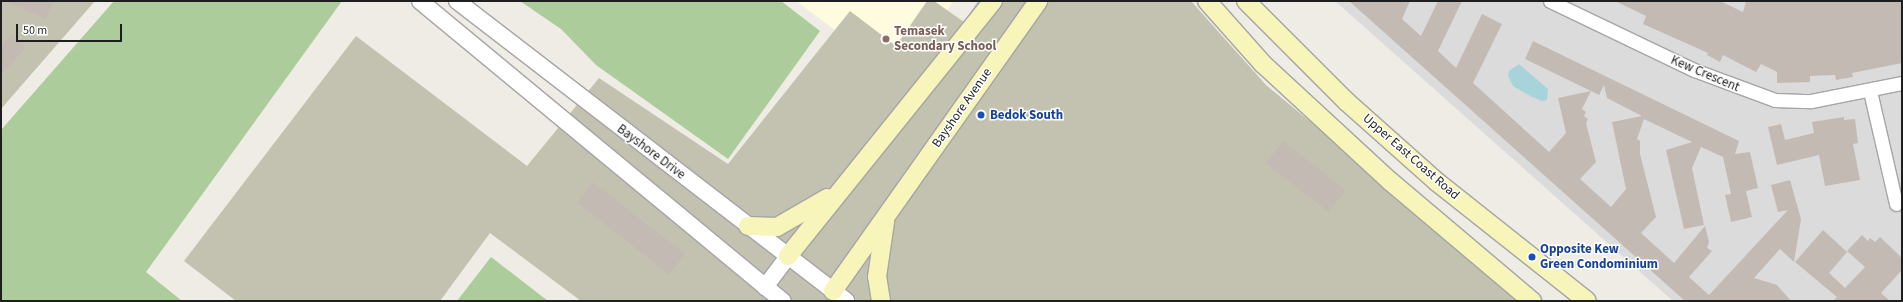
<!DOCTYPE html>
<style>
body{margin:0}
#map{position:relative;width:1903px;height:302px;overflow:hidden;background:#efebe5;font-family:"Source Sans 3",sans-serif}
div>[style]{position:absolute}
.residential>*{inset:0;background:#dcdbdb}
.education>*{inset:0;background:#fefbdf}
.construction>*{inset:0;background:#c3c2b0}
.forest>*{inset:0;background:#adcc9b}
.water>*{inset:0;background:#a7d3db}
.building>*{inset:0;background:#c3bab4;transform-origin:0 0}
.roads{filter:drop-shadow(1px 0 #a5a5a5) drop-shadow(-1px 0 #a5a5a5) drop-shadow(0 1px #a5a5a5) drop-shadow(0 -1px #a5a5a5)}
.minor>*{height:13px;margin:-6.5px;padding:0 6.5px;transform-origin:6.5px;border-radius:6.5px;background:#fff}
.tertiary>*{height:16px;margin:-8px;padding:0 8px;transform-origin:8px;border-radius:8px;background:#fff}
.secondary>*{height:18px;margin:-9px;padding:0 9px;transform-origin:9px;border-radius:9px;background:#f7f5ba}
.dots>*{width:11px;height:11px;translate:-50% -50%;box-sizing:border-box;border:2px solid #fff;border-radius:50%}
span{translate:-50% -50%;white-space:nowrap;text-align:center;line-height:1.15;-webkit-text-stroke:3px #fff;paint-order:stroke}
.education-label{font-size:13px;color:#785e54;font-weight:700}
.left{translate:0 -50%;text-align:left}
.street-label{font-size:13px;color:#1e1e1e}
.transit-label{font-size:13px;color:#164399;font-weight:700}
.frame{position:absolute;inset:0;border:2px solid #1e1e1e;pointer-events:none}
.scale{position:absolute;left:16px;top:24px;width:106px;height:18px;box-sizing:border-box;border:2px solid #1e1e1e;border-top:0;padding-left:5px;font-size:12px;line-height:14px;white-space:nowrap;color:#1e1e1e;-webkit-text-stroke:3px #fff;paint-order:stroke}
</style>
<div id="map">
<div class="residential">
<div style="clip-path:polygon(1335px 1px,1902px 1px,1902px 301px,1673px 301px)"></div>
</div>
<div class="education">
<div style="clip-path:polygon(796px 1px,954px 1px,898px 77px)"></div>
</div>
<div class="construction">
<div style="clip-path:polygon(1px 1px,95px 1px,1px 109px)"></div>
<div style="clip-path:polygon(927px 1px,934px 1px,964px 22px,978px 1px,1191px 1px,1266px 85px,1526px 301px,581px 301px,490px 233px,440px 301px,236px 301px,184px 261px,356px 36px,527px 166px,599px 78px,728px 164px,850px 11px,896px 46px)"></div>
</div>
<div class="forest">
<div style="clip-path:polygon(114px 1px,342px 1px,146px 272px,182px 301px,1px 301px,1px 130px)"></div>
<div style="clip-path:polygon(520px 1px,781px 1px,820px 31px,728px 159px,596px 65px,561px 29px)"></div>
<div style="clip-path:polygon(491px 257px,548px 301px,457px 301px)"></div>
</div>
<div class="water">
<div style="clip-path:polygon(1519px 64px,1548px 89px,1547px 100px,1542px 101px,1530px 96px,1513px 86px,1508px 76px,1509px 71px)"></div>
</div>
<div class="building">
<div style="clip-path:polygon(4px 1px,53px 1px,45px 19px)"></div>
<div style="clip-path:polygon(evenodd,1349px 1px,1410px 1px,1402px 19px,1421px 36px,1438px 1px,1462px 1px,1438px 51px,1456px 68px,1482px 14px,1502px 24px,1473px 83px,1549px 152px,1566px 133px,1558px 98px,1591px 91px,1525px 59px,1533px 41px,1739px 141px,1735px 154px,1750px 152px,1758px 188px,1746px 191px,1752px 217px,1731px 222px,1725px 195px,1731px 194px,1723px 157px,1701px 147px,1692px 168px,1704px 225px,1684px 229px,1666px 150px,1692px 142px,1644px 119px,1637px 139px,1640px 141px,1640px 154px,1656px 217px,1641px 233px,1674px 263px,1705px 226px,1709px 242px,1707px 248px,1712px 251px,1689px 277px,1709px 295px,1788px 210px,1778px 212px,1771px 185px,1790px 180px,1801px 219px,1794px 262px,1780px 249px,1754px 278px,1777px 285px,1791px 301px,1685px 301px,1349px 1px,1604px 85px,1607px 98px,1642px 116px,1612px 122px,1626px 189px,1611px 207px,1580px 179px,1596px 162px,1586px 123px,1588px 119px,1584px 116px,1586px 112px,1582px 109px,1591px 91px,1599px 95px,1604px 85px)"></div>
<div style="clip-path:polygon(1615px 1px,1720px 1px,1743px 12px,1746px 1px,1902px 1px,1902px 63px,1852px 73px,1853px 77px,1836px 80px,1835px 75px,1810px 76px,1810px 82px,1777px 83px,1777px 72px,1761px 64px,1756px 72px,1723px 55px,1720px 62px,1707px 55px,1708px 53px,1643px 24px,1646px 16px)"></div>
<div style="clip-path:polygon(11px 34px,26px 47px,1px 76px,1px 46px)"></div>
<div style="clip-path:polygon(1844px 117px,1844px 120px,1855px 119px,1858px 143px,1853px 144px,1860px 180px,1825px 186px,1819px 155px,1777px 165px,1768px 127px,1781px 124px,1785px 140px,1814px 133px,1812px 122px)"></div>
<div style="left:1283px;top:141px;width:80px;height:28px;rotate:38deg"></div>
<div style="left:593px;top:182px;width:117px;height:26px;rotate:38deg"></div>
<div style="clip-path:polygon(1823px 230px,1847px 252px,1829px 273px,1845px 288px,1865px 267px,1847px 251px,1862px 235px,1868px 241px,1870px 238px,1875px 242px,1880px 237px,1901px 257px,1902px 270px,1881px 293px,1890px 301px,1833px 301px,1837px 297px,1795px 262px)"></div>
</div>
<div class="roads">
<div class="minor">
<div style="left:1550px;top:1px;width:160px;rotate:25.6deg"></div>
<div style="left:1694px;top:70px;width:86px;rotate:20.3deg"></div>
<div style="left:1775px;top:100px;width:36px;rotate:2deg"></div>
<div style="left:1811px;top:101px;width:93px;rotate:-11.2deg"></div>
<div style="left:1870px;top:91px;width:116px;rotate:77deg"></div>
</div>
<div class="tertiary">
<div style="left:420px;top:1px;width:471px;rotate:39.6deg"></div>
<div style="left:457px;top:1px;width:491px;rotate:37.6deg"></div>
<div style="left:765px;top:287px;width:39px;rotate:-53deg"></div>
</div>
<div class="secondary">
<div style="left:1207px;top:1px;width:84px;rotate:48.4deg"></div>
<div style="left:1263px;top:64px;width:174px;rotate:42.7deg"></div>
<div style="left:1391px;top:182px;width:185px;rotate:40.2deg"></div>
<div style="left:1246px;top:1px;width:143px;rotate:45deg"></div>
<div style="left:1347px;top:102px;width:120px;rotate:41.6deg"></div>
<div style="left:1437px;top:182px;width:191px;rotate:38.4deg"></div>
<div style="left:748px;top:226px;width:29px;rotate:2deg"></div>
<div style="left:777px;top:227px;width:58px;rotate:-30.1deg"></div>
<div style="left:788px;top:256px;width:327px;rotate:-51.2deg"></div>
<div style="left:833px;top:291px;width:355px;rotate:-54.7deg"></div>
<div style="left:881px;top:301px;width:24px;rotate:-99deg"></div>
<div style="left:877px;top:277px;width:56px;rotate:-81.7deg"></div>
</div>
</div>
<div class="dots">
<div style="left:886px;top:39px;background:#8d6e63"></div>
<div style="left:981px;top:115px;background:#1a4fb4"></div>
<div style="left:1532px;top:257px;background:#1a4fb4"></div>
</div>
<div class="education-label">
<span class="left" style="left:894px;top:39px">Temasek<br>Secondary School</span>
</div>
<div class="street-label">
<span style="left:1705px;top:74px;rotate:23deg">Kew Crescent</span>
<span style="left:962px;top:108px;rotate:-55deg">Bayshore Avenue</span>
<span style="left:651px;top:152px;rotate:37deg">Bayshore Drive</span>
<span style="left:1411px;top:157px;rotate:41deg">Upper East Coast Road</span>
</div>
<div class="transit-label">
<span class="left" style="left:990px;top:115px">Bedok South</span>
<span class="left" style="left:1540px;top:257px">Opposite Kew<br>Green Condominium</span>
</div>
<div class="frame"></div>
<div class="scale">50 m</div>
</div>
